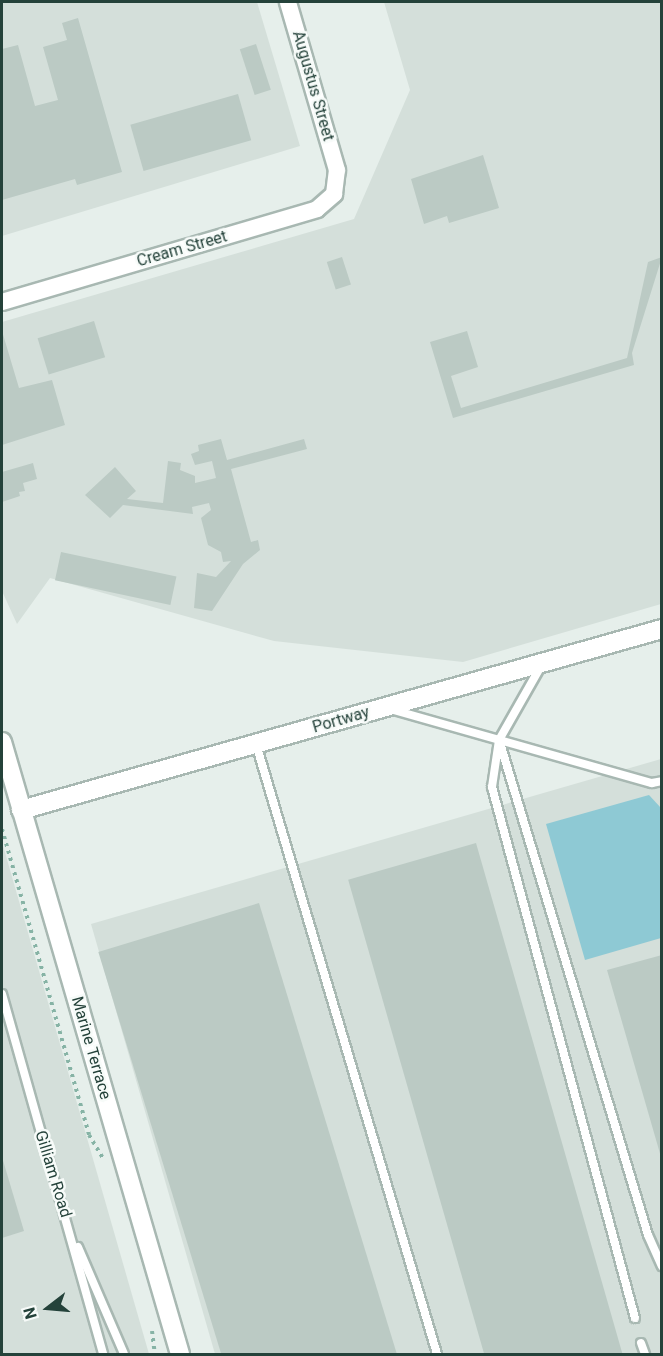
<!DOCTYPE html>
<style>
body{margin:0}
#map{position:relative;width:663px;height:1356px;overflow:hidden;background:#e6efeb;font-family:Roboto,sans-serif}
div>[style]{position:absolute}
.built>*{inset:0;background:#d4dfda}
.water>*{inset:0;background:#8ec9d4}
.building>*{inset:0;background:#bbcac4;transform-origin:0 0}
.path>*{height:4px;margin-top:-2px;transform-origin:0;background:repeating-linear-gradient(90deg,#86b3a5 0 3px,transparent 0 7.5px)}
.roads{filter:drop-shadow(2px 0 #a8b8b2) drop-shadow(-2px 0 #a8b8b2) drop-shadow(0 2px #a8b8b2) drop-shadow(0 -2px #a8b8b2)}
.lane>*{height:8px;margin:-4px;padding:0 4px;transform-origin:4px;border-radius:4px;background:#fff}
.street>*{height:16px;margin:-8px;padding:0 8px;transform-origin:8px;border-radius:8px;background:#fff}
.secondary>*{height:18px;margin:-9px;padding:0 9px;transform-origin:9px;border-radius:9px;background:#fff}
span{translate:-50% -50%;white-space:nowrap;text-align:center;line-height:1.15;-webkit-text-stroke:5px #f7fbf9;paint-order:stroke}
.street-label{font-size:16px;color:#24423a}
.frame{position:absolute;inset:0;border:3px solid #24423a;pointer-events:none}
.north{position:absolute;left:18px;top:1278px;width:60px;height:60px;-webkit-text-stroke:4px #f7fbf9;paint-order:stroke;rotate:254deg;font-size:16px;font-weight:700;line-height:24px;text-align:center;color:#24423a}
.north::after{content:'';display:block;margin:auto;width:21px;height:27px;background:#24423a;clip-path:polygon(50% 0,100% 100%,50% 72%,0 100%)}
</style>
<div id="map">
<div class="built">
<div style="clip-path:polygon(2px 2px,257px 2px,300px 146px,2px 236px)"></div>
<div style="clip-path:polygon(384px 2px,661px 2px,661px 604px,463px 662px,274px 641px,50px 578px,17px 624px,2px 591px,2px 322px,354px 219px,410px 90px)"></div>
<div style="clip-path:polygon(661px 759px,661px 1354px,215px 1354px,91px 924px)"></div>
<div style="clip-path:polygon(2px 842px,31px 943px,149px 1354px,2px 1354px)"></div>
</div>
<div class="water">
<div style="clip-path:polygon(649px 795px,661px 808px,661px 938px,585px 960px,546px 824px)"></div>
</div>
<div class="building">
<div style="clip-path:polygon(78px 18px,122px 172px,77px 185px,75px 179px,2px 200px,2px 49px,18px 45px,35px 106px,58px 100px,43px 47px,67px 40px,62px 23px)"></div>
<div style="left:256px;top:44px;width:48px;height:17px;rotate:72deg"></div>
<div style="left:238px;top:94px;width:48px;height:112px;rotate:74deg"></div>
<div style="clip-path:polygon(483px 155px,499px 208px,449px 223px,447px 216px,424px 224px,411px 179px)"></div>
<div style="left:342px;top:257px;width:29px;height:16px;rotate:72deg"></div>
<div style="clip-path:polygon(662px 257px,632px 353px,634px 365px,453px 418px,430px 342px,467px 331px,478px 367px,451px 376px,461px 408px,627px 358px,648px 262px)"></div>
<div style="left:94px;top:321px;width:38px;height:59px;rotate:73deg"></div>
<div style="clip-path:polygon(2px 331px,19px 388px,52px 380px,65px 425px,2px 445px)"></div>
<div style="clip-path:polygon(221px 439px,227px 460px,304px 439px,307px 449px,231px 469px,251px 542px,258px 540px,260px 550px,243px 564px,212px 611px,194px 608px,197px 573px,216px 577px,231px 561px,223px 562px,221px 552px,208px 545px,201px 518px,211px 510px,209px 503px,192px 507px,193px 514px,123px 505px,110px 518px,85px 495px,115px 467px,136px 491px,127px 499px,163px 503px,168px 461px,181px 463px,180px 470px,195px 476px,195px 483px,216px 478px,212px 461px,195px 465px,191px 454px,199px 451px,198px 445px)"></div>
<div style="clip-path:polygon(33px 463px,37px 479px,23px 483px,25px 491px,19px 492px,20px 496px,2px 502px,2px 472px)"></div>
<div style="left:61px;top:552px;width:118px;height:29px;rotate:12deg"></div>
<div style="left:476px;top:843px;width:532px;height:133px;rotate:74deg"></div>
<div style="left:259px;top:903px;width:471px;height:168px;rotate:73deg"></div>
<div style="clip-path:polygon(662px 955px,662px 1156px,661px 1157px,607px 970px)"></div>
<div style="clip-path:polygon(2px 1157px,24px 1231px,2px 1238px)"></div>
</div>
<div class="path">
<div style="left:2px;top:829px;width:318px;rotate:74.1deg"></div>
<div style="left:89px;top:1135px;width:26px;rotate:59deg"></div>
<div style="left:152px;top:1331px;width:23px;rotate:83deg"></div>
</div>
<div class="roads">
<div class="lane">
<div style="left:541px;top:666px;width:85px;rotate:119.6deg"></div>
<div style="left:499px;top:740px;width:48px;rotate:98.5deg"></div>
<div style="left:492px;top:787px;width:550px;rotate:74.93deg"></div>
<div style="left:390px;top:709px;width:272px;rotate:15.8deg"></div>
<div style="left:652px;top:783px;width:10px;rotate:-11deg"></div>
<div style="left:500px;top:743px;width:514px;rotate:73.26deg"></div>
<div style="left:648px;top:1235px;width:34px;rotate:66deg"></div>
<div style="left:256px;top:744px;width:636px;rotate:73.47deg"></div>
<div style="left:2px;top:994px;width:374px;rotate:74.3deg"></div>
<div style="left:78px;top:1247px;width:116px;rotate:66.7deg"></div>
<div style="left:641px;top:1343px;width:12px;rotate:70deg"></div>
</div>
<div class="street">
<div style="left:2px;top:302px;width:328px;rotate:-16.4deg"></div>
<div style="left:317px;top:209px;width:23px;rotate:-41deg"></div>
<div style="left:334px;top:194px;width:24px;rotate:-83deg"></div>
<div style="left:337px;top:170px;width:175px;rotate:-106.3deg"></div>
</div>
<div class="secondary">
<div style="left:2px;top:742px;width:637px;rotate:73.78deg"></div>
<div style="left:21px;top:810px;width:666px;rotate:-15.77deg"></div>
</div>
</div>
<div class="street-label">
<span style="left:313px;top:86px;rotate:74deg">Augustus Street</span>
<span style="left:182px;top:249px;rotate:-16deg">Cream Street</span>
<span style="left:341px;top:720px;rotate:-16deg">Portway</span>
<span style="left:91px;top:1048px;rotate:74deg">Marine Terrace</span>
<span style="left:53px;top:1174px;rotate:73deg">Gilliam Road</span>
</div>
<div class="frame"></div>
<div class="north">N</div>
</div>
